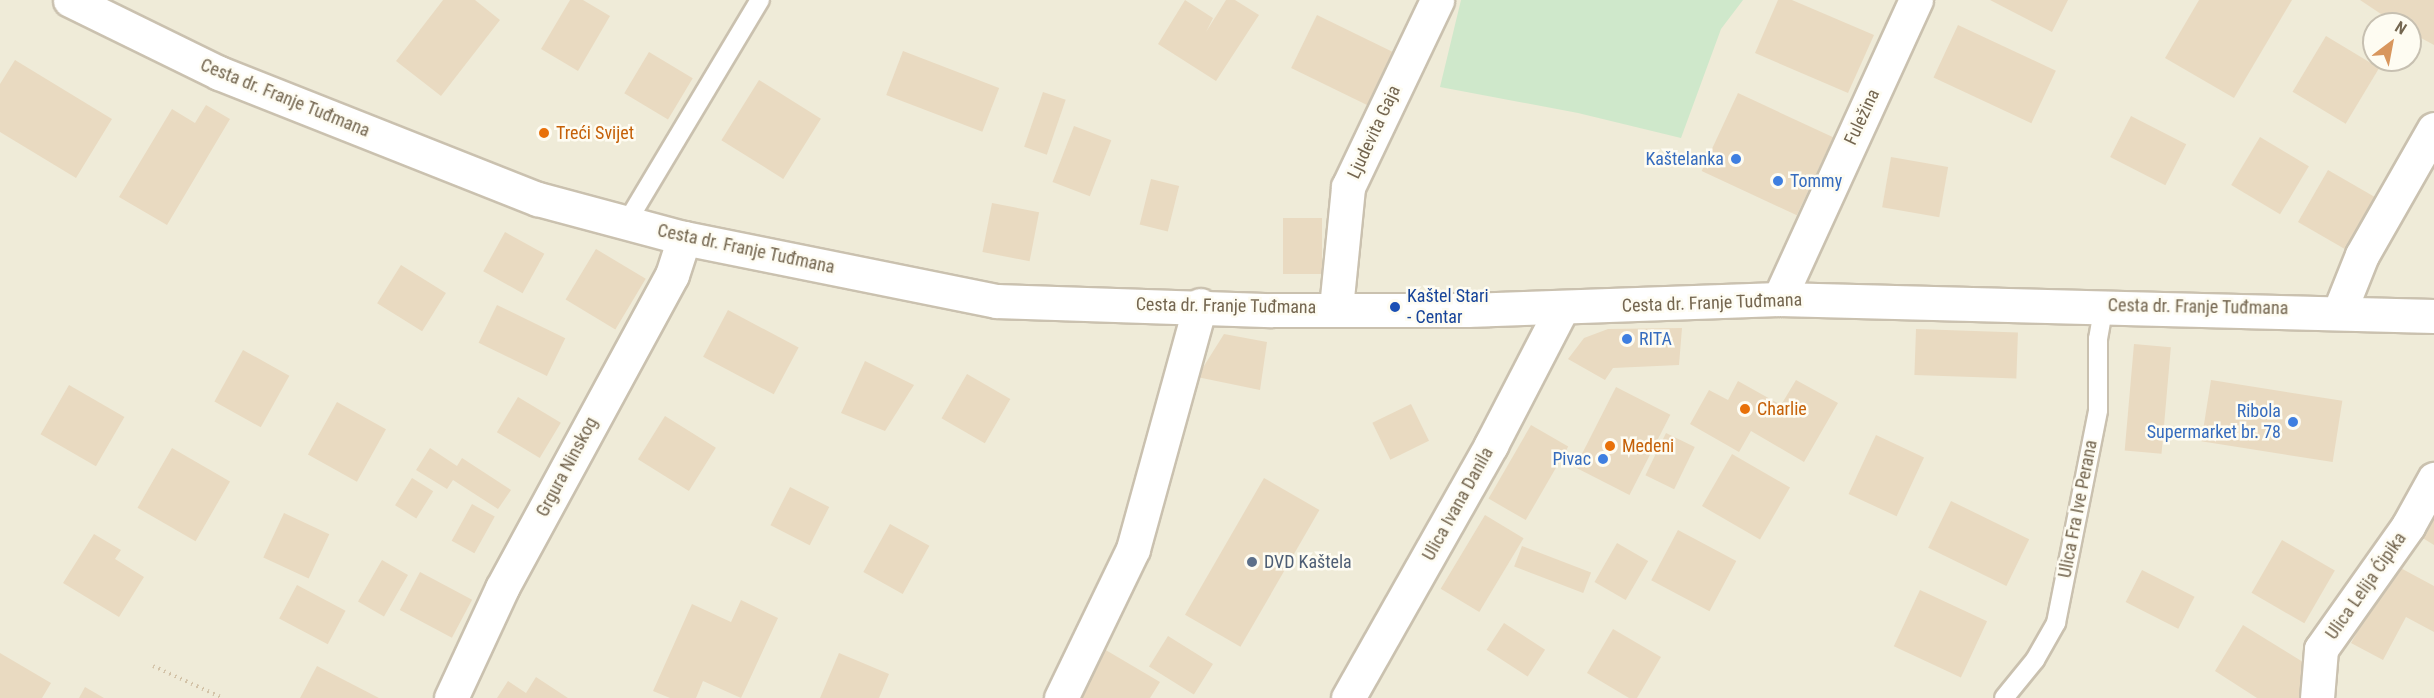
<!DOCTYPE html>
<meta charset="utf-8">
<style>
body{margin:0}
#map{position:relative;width:2434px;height:698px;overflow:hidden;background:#fbf9ec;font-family:"Roboto Condensed",sans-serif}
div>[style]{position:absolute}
.residential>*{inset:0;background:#efebd8}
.green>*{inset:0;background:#cfe8cb}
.building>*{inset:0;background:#e9dac1;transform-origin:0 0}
.path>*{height:4px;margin-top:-2px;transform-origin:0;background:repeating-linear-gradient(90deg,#d3c3a8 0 1.5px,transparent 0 6px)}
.roads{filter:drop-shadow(2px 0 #cac1af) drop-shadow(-2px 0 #cac1af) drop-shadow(0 2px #cac1af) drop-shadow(0 -2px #cac1af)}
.service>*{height:18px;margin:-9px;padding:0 9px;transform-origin:9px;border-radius:9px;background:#fff}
.minor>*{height:33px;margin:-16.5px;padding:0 16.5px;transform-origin:16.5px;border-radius:16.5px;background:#fff}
.secondary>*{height:33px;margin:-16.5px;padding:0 16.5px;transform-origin:16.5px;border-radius:16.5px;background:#fff}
.dots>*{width:16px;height:16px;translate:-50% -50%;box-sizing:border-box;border:3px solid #fefcf2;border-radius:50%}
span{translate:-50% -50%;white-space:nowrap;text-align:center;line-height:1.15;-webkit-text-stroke:5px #fefcf2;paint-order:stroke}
.street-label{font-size:18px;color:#746650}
.food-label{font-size:18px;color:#c56008}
.left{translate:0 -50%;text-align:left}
.shop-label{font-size:18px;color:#366cbe}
.right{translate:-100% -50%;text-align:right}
.transit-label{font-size:18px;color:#164399}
.service-label{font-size:18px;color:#4e5e75}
.north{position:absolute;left:2362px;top:12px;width:60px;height:60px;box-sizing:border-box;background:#fefcf2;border:2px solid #c7c0b1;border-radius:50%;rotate:32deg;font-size:16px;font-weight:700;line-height:24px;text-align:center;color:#746650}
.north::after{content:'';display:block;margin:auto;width:21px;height:27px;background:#d8965d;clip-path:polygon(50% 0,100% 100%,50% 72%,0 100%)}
</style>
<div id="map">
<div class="residential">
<div style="clip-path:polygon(evenodd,0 0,2434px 0,2434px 698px,0 698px,0 0,2374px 24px,2410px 24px,2410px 60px,2374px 60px,2374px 24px)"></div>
</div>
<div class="green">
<div style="clip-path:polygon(1461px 0,1743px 0,1721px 29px,1681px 138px,1578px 113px,1440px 87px)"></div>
</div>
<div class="building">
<div style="clip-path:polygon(443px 0,475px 0,500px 20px,441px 96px,396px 61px)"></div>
<div style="clip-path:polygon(570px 0,583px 0,610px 16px,578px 71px,541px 49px)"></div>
<div style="clip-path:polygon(1185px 0,1213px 18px,1206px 32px,1226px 0,1235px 0,1259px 15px,1216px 81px,1158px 44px)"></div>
<div style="clip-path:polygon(1778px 0,1792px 0,1874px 35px,1848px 93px,1755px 53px)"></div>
<div style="clip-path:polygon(1990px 0,2068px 0,2052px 32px)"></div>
<div style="clip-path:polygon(2199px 0,2292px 0,2234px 98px,2165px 58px)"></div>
<div style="clip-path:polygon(2360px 0,2434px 0,2434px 45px,2410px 32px,2410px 24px,2396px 24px)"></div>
<div style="left:1317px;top:15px;width:85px;height:59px;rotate:26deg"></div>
<div style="left:1958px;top:25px;width:108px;height:58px;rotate:25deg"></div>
<div style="left:2326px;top:36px;width:62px;height:65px;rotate:31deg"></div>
<div style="left:903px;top:51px;width:103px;height:47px;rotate:21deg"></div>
<div style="left:649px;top:52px;width:51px;height:48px;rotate:31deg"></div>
<div style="clip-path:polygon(15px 60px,112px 119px,76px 178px,0 132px,0 84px)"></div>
<div style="left:759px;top:80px;width:73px;height:71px;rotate:32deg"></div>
<div style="left:1043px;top:92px;width:24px;height:58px;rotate:19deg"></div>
<div style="left:1738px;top:93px;width:105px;height:86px;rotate:25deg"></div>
<div style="clip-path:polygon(206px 105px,230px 119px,167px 225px,119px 197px,172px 109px,195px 123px)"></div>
<div style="left:2131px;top:116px;width:62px;height:46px;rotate:27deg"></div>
<div style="left:1074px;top:126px;width:40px;height:60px;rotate:21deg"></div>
<div style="left:2260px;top:137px;width:57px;height:56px;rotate:31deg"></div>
<div style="left:1891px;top:157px;width:58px;height:51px;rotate:10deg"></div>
<div style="left:2328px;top:170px;width:56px;height:60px;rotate:30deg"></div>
<div style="left:1151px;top:179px;width:29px;height:47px;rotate:14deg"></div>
<div style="left:992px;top:203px;width:48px;height:50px;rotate:11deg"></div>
<div style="left:1283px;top:218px;width:39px;height:56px"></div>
<div style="left:505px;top:232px;width:45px;height:45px;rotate:29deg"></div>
<div style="left:596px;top:249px;width:58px;height:59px;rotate:31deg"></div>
<div style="left:401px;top:265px;width:53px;height:45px;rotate:32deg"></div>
<div style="left:497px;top:305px;width:76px;height:42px;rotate:26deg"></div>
<div style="left:728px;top:310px;width:80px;height:53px;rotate:28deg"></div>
<div style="clip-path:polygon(1682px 328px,1679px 365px,1613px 368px,1605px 380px,1568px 359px,1584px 338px,1608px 329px)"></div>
<div style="left:1916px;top:329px;width:102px;height:46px;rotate:2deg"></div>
<div style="clip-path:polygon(1224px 334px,1267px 342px,1260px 390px,1197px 377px)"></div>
<div style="left:2134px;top:344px;width:37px;height:107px;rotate:5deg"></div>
<div style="left:243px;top:350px;width:53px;height:59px;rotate:29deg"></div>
<div style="clip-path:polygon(865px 361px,914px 385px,885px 431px,841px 413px)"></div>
<div style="left:967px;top:374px;width:50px;height:51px;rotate:30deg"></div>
<div style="clip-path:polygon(1796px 380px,1838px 403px,1804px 462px,1751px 431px,1739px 452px,1690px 424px,1709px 390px,1728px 400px,1738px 381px,1781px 405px)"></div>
<div style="left:2211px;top:380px;width:133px;height:62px;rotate:9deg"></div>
<div style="left:69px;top:385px;width:64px;height:57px;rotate:30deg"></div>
<div style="left:1616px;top:387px;width:61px;height:90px;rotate:27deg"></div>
<div style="left:518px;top:397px;width:50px;height:41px;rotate:31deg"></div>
<div style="left:337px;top:402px;width:56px;height:60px;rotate:29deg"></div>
<div style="left:1411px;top:404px;width:41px;height:43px;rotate:64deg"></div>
<div style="left:665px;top:416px;width:60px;height:51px;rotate:32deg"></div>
<div style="left:1531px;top:425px;width:43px;height:85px;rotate:30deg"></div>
<div style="left:1666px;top:433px;width:32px;height:47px;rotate:26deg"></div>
<div style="left:1876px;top:435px;width:53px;height:65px;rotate:25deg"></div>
<div style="left:172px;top:448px;width:67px;height:69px;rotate:30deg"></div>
<div style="clip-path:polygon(430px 448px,457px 466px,462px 458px,511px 490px,498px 509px,453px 480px,447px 489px,416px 470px)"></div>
<div style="left:1732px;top:454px;width:67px;height:60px;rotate:30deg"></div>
<div style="left:412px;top:478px;width:25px;height:32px;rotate:32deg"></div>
<div style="left:1264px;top:478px;width:64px;height:158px;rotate:30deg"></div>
<div style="left:790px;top:487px;width:44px;height:43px;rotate:27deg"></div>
<div style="clip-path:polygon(2434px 498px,2434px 545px,2413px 532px)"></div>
<div style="left:1951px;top:501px;width:87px;height:52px;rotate:26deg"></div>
<div style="left:472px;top:504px;width:26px;height:42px;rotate:29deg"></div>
<div style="left:284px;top:513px;width:50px;height:49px;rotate:25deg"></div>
<div style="left:1485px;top:515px;width:45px;height:86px;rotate:31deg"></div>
<div style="left:890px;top:524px;width:45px;height:55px;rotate:29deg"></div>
<div style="left:1678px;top:530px;width:66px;height:57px;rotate:28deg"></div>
<div style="clip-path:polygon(94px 534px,121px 550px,115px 559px,144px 577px,119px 617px,63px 583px)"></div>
<div style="left:2282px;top:540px;width:61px;height:61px;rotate:30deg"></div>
<div style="left:1617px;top:543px;width:36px;height:45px;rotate:30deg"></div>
<div style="left:1522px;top:546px;width:74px;height:22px;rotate:21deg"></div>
<div style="left:382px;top:560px;width:30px;height:48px;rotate:30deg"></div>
<div style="clip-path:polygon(2395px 565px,2434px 586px,2434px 632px,2406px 617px,2383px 660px,2351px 643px)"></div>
<div style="left:2142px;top:570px;width:59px;height:36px;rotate:27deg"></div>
<div style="left:420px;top:572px;width:59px;height:43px;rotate:28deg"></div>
<div style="left:297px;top:585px;width:55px;height:38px;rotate:28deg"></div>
<div style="left:1920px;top:590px;width:74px;height:62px;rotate:25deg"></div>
<div style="clip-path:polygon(741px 600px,778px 618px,741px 698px,703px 681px,696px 698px,670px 698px,653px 691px,692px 604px,731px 622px)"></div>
<div style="left:1504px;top:623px;width:49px;height:32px;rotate:33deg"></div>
<div style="clip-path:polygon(2243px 625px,2303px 662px,2307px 691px,2303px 698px,2257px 698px,2215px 671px)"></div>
<div style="clip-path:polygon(1613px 629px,1661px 657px,1637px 698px,1629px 698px,1587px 673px)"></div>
<div style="left:1168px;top:636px;width:53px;height:36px;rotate:32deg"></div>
<div style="clip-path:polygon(1104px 649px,1160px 682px,1150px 698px,1075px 698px)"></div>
<div style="clip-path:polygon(0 653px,51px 683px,42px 698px,0 698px)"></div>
<div style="clip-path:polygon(839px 653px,889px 674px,879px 698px,820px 698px)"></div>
<div style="clip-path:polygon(317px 666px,379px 698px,300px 698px)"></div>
<div style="clip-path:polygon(536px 677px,568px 698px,497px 698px,508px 681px,526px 693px)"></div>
<div style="clip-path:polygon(85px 687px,104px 698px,79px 698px)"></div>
</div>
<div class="path">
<div style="left:153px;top:666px;width:77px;rotate:24.6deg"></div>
</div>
<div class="roads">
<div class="service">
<div style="left:627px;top:222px;width:259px;rotate:-59.1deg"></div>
<div style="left:2004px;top:698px;width:49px;rotate:-50.8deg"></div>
<div style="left:2035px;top:660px;width:43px;rotate:-60.4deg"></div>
<div style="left:2056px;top:623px;width:217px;rotate:-78.8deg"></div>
<div style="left:2098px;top:410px;width:71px;rotate:-90deg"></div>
<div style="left:2098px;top:339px;width:36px;rotate:-80deg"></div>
</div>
<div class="minor">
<div style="left:1779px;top:299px;width:329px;rotate:-65.4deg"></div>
<div style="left:1336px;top:308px;width:122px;rotate:-84.3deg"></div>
<div style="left:1348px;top:187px;width:207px;rotate:-64.5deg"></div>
<div style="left:451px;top:698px;width:121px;rotate:-65.1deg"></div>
<div style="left:502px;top:588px;width:356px;rotate:-61.5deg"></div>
<div style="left:672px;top:275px;width:39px;rotate:-72deg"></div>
<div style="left:1061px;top:698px;width:165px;rotate:-64.2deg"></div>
<div style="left:1133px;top:549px;width:253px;rotate:-74.6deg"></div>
<div style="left:1348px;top:698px;width:291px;rotate:-60.5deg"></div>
<div style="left:1491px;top:445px;width:154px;rotate:-62.6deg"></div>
<div style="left:2317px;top:698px;width:49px;rotate:-85.3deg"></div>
<div style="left:2321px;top:649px;width:151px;rotate:-54.7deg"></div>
<div style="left:2408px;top:526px;width:54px;rotate:-61deg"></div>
</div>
<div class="secondary">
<div style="left:70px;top:0;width:166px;rotate:26.1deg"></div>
<div style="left:219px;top:73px;width:343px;rotate:21.6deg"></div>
<div style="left:538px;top:199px;width:151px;rotate:15deg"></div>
<div style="left:684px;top:238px;width:318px;rotate:11.4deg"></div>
<div style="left:996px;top:301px;width:276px;rotate:1.9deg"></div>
<div style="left:1272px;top:310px;width:195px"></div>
<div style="left:1467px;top:310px;width:312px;rotate:-2deg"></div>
<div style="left:1779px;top:299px;width:655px;rotate:1.49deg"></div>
<div style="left:2340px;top:310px;width:59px;rotate:-68.2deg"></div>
<div style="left:2362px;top:255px;width:145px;rotate:-60.3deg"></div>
</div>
</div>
<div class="dots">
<div style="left:544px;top:133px;background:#e8710a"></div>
<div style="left:1736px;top:159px;background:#3f7fe0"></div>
<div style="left:1778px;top:181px;background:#3f7fe0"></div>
<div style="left:1395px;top:307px;background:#1a4fb4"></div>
<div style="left:1627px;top:339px;background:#3f7fe0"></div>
<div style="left:1745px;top:409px;background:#e8710a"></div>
<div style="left:2293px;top:422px;background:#3f7fe0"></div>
<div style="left:1610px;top:446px;background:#e8710a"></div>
<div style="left:1603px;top:459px;background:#3f7fe0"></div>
<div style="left:1252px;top:562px;background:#5c6f8a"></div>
</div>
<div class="street-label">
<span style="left:285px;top:98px;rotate:22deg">Cesta dr. Franje Tuđmana</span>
<span style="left:1862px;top:117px;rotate:-65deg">Fuležina</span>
<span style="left:1374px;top:132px;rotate:-65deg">Ljudevita Gaja</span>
<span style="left:746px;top:249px;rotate:12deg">Cesta dr. Franje Tuđmana</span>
<span style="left:1712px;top:303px;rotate:-2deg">Cesta dr. Franje Tuđmana</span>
<span style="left:1226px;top:306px;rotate:1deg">Cesta dr. Franje Tuđmana</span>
<span style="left:2198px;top:307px;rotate:1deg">Cesta dr. Franje Tuđmana</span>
<span style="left:567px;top:467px;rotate:-62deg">Grgura Ninskog</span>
<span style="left:1458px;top:504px;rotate:-61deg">Ulica Ivana Danila</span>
<span style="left:2078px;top:509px;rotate:-79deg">Ulica Fra Ive Perana</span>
<span style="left:2366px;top:586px;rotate:-55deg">Ulica Lelija Ćipika</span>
</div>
<div class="food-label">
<span class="left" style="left:556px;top:133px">Treći Svijet</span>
<span class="left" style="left:1757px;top:409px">Charlie</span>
<span class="left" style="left:1622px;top:446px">Medeni</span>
</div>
<div class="shop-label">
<span class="right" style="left:1724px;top:159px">Kaštelanka</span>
<span class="left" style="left:1790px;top:181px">Tommy</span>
<span class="left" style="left:1639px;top:339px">RITA</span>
<span class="right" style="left:2281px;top:422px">Ribola<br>Supermarket br. 78</span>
<span class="right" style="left:1591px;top:459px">Pivac</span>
</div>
<div class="transit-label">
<span class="left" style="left:1407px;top:307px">Kaštel Stari<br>- Centar</span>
</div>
<div class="service-label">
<span class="left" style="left:1264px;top:562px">DVD Kaštela</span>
</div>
<div class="north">N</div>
</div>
